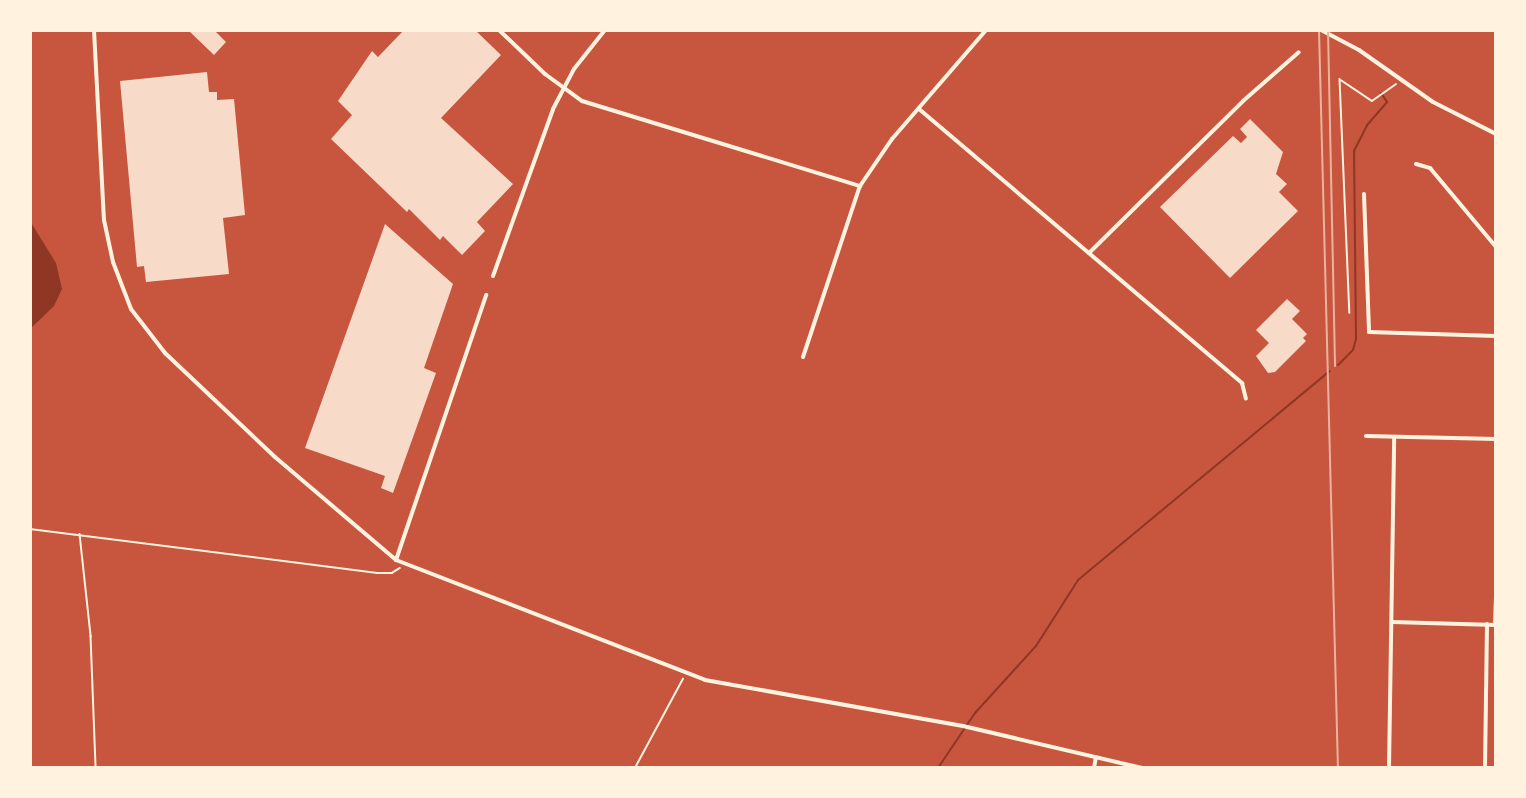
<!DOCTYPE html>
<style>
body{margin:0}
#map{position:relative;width:1526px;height:798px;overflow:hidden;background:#c8553d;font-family:Barlow,sans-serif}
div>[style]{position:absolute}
.water>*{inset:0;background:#8f3625}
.stream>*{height:2px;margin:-1px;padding:0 1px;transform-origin:1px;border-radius:1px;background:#8f3625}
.building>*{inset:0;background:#f7dbc8}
.path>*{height:1.5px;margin:-0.75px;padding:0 0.75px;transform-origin:0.75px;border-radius:0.75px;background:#fff3e0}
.minor>*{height:4px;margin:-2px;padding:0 2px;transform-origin:2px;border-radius:2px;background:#fff3e0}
.rail>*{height:2px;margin:-1px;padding:0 1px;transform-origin:1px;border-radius:1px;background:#e9b49f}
span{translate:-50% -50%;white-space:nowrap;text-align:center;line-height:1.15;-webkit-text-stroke:4.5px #fff3e0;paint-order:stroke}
.frame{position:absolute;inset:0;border:32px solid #fff3e0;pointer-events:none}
</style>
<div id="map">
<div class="water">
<div style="clip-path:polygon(30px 221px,56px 263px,62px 289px,54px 306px,30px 329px)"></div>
</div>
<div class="stream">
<div style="left:1381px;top:93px;width:11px;rotate:56deg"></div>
<div style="left:1338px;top:365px;width:21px;rotate:-45deg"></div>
<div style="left:1353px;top:350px;width:11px;rotate:-75deg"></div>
<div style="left:1356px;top:339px;width:188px;rotate:-90.6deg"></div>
<div style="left:1354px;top:151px;width:30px;rotate:-63deg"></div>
<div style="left:1368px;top:124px;width:29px;rotate:-49deg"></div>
<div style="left:938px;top:768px;width:66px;rotate:-56.1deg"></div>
<div style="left:975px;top:713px;width:91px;rotate:-47.7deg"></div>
<div style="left:1036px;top:646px;width:78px;rotate:-57.5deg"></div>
<div style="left:1078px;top:580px;width:327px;rotate:-39.7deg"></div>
</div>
<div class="building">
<div style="clip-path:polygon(188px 30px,214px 30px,226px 42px,214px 55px)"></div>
<div style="clip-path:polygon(404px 30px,475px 30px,501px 55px,441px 118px,513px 184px,477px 222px,485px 231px,462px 255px,443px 236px,440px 240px,409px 209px,407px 212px,331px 139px,352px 115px,338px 101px,372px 51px,378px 57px)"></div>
<div style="clip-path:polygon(207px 72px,209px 92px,217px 92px,217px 100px,234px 99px,245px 215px,223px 218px,229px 274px,146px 282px,144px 266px,137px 267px,120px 81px)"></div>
<div style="clip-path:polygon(1250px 119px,1283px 152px,1276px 174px,1287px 184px,1279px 192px,1298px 211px,1230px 278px,1160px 207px,1233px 136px,1241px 143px,1247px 137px,1240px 129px)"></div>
<div style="clip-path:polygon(385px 224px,453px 284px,424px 368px,436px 373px,393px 493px,381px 488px,385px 476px,305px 448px)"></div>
<div style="clip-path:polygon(1287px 299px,1300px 311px,1292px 319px,1307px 334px,1303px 338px,1306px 341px,1275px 372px,1268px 373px,1256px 356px,1269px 343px,1256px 330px)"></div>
</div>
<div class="path">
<div style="left:1340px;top:79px;width:234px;rotate:87.6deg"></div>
<div style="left:1341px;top:80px;width:37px;rotate:34deg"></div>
<div style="left:1372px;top:101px;width:29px;rotate:-35deg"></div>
<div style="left:30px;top:529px;width:350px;rotate:7.2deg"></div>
<div style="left:377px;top:573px;width:15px"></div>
<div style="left:392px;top:573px;width:9px;rotate:-32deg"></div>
<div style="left:80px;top:534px;width:103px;rotate:83.8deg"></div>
<div style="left:91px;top:636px;width:132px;rotate:87.8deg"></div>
<div style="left:635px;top:768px;width:101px;rotate:-61.7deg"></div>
<div style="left:1345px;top:768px;width:15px"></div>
</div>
<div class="minor">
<div style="left:94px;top:30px;width:190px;rotate:87deg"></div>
<div style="left:104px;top:220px;width:43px;rotate:77.9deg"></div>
<div style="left:113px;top:262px;width:50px;rotate:69deg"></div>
<div style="left:131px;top:309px;width:56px;rotate:52.3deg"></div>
<div style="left:165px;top:353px;width:151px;rotate:43.4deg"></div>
<div style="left:275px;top:457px;width:159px;rotate:40.4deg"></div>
<div style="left:396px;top:560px;width:331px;rotate:21.2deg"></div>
<div style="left:705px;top:680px;width:262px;rotate:10.1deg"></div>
<div style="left:963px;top:726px;width:184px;rotate:13.2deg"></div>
<div style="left:499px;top:30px;width:64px;rotate:43.7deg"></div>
<div style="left:545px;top:74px;width:46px;rotate:36.1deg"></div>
<div style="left:582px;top:101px;width:291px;rotate:17deg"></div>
<div style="left:1321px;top:30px;width:43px;rotate:27.8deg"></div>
<div style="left:1359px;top:50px;width:90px;rotate:35.1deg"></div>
<div style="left:1433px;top:102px;width:71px;rotate:26.9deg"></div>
<div style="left:919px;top:109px;width:424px;rotate:40.3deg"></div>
<div style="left:1242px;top:383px;width:16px;rotate:76deg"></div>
<div style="left:1416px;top:164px;width:15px;rotate:16deg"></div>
<div style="left:1430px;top:168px;width:103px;rotate:50.1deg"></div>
<div style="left:1364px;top:194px;width:138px;rotate:87.9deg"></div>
<div style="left:1369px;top:332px;width:127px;rotate:1.8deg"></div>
<div style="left:1089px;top:253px;width:216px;rotate:-44.6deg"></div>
<div style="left:1243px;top:101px;width:74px;rotate:-41.2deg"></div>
<div style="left:493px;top:276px;width:177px;rotate:-70.2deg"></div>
<div style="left:553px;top:109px;width:45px;rotate:-62.3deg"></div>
<div style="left:574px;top:69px;width:50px;rotate:-51.5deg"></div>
<div style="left:803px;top:357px;width:180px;rotate:-71.6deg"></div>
<div style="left:860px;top:186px;width:57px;rotate:-55.8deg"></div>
<div style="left:892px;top:139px;width:144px;rotate:-49.2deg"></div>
<div style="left:1366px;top:436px;width:130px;rotate:1.3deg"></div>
<div style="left:396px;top:560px;width:280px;rotate:-71.2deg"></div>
<div style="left:1392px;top:622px;width:104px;rotate:1.7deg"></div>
<div style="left:1495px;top:625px;width:29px;rotate:-88deg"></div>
<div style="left:1094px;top:768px;width:11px;rotate:-80deg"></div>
<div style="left:1389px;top:768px;width:330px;rotate:-89.1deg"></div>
<div style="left:1485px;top:768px;width:144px;rotate:-89.2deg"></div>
</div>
<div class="rail">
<div style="left:1319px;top:30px;width:738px;rotate:88.53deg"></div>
<div style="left:1328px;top:30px;width:336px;rotate:88.8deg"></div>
</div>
<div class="frame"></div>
</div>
